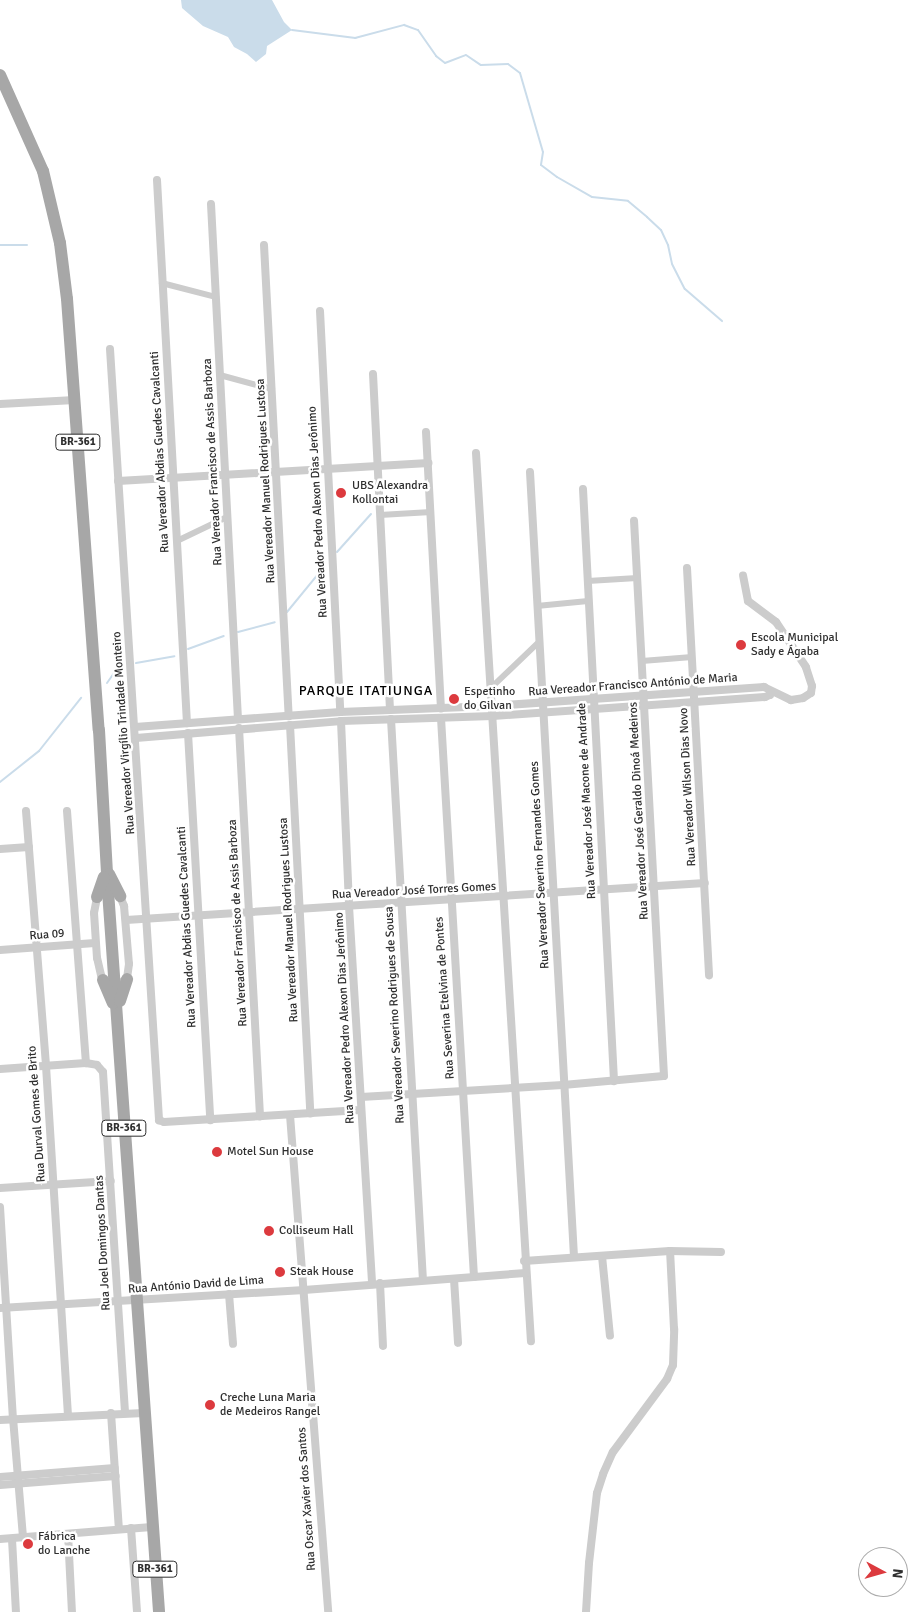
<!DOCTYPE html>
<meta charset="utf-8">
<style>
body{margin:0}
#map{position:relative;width:923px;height:1612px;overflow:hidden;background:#fff;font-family:Signika,sans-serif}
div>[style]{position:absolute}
.water>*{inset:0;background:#cadcea}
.stream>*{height:2px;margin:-1px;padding:0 1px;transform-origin:1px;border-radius:1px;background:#cadcea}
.pedestrian>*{height:5.5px;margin:-2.75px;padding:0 2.75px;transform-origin:2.75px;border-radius:2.75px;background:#ccc}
.minor>*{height:8px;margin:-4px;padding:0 4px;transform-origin:4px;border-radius:4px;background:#ccc}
.primary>*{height:12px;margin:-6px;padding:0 6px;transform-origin:6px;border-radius:6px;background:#a7a7a7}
.dots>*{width:14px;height:14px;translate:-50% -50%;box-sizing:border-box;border:2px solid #fff;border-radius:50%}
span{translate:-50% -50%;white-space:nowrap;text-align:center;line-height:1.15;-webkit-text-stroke:5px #fff;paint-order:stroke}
.shield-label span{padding:1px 4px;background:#fff;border:1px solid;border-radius:4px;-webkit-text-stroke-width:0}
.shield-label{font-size:11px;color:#2f2f2f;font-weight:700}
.street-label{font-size:12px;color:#2f2f2f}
.poi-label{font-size:12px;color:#2f2f2f}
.left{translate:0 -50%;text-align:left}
.neighbourhood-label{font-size:14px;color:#000;letter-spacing:1px}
.north{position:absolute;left:858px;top:1547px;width:50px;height:50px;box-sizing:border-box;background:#fff;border:1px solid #acacac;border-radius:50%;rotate:96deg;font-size:14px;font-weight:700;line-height:20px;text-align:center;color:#2f2f2f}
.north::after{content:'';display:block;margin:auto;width:18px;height:22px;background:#dc3a3e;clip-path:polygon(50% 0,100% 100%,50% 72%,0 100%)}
</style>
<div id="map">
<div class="water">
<div style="clip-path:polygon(181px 0,272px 0,284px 22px,292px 30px,267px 46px,266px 54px,256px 62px,247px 54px,234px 47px,228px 37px,203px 26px,182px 8px)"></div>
</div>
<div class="stream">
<div style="left:292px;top:30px;width:64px;rotate:7.2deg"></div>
<div style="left:355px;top:38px;width:51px;rotate:-14.9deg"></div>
<div style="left:404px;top:25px;width:15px;rotate:20deg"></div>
<div style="left:418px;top:30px;width:32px;rotate:55deg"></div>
<div style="left:436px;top:56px;width:11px;rotate:38deg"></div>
<div style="left:445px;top:63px;width:22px;rotate:-21deg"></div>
<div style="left:466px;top:55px;width:18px;rotate:34deg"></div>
<div style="left:481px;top:65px;width:27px;rotate:-2deg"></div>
<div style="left:508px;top:64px;width:15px;rotate:37deg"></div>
<div style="left:520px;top:73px;width:82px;rotate:73.8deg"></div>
<div style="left:543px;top:152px;width:13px;rotate:99deg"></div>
<div style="left:541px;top:165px;width:20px;rotate:37deg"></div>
<div style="left:557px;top:177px;width:40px;rotate:29.7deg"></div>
<div style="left:592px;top:197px;width:36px;rotate:6deg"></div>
<div style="left:628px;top:201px;width:25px;rotate:40deg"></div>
<div style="left:647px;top:217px;width:19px;rotate:43deg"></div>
<div style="left:661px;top:230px;width:17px;rotate:65deg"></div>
<div style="left:668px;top:245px;width:19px;rotate:78deg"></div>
<div style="left:672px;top:264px;width:28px;rotate:63deg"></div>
<div style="left:685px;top:289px;width:49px;rotate:40.9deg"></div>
<div style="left:0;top:245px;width:27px"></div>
<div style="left:337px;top:552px;width:51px;rotate:-48.2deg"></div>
<div style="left:287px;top:612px;width:58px;rotate:-50.6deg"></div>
<div style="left:238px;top:632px;width:38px;rotate:-15deg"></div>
<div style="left:188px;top:649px;width:38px;rotate:-20deg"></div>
<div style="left:136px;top:663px;width:39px;rotate:-10deg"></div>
<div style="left:107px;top:683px;width:21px;rotate:-55deg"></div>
<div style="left:0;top:782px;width:50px;rotate:-38.5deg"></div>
<div style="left:39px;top:751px;width:68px;rotate:-51.6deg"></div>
</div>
<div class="pedestrian">
<div style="left:162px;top:283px;width:56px;rotate:14.5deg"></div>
<div style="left:220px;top:375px;width:54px;rotate:15.1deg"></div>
<div style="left:380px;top:515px;width:51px;rotate:-3.4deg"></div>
<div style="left:177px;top:541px;width:55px;rotate:-25.6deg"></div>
<div style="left:588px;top:581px;width:49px;rotate:-3.5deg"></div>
<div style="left:537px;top:606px;width:51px;rotate:-5.6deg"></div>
<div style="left:642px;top:661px;width:50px;rotate:-4.6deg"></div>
<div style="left:491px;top:688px;width:65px;rotate:-43.8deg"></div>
</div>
<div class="minor">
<div style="left:157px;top:180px;width:544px;rotate:86.84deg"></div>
<div style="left:211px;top:204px;width:516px;rotate:87deg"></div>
<div style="left:264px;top:245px;width:472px;rotate:87deg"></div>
<div style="left:320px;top:311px;width:401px;rotate:87.1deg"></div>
<div style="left:110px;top:349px;width:773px;rotate:86.36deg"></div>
<div style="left:159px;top:1120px;width:5px;rotate:22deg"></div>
<div style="left:164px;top:1122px;width:197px;rotate:-3.5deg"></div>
<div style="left:373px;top:374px;width:336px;rotate:87.1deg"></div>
<div style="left:0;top:404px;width:75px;rotate:-3.1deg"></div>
<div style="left:426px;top:432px;width:277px;rotate:86.9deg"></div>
<div style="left:476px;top:453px;width:890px;rotate:86.46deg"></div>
<div style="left:530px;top:472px;width:786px;rotate:86.79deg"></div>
<div style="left:118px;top:481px;width:311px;rotate:-3.3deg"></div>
<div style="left:583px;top:489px;width:593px;rotate:87deg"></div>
<div style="left:687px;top:568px;width:408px;rotate:86.9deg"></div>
<div style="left:441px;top:718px;width:560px;rotate:86.62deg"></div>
<div style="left:391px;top:719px;width:562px;rotate:86.74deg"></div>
<div style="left:341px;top:721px;width:185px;rotate:87.5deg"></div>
<div style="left:349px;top:906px;width:379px;rotate:86.5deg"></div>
<div style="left:290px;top:725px;width:389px;rotate:87deg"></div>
<div style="left:135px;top:727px;width:206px;rotate:-4.2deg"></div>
<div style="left:340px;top:712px;width:152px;rotate:-2.3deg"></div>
<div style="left:492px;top:706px;width:273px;rotate:-4deg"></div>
<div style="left:764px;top:687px;width:30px;rotate:26deg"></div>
<div style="left:791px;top:700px;width:12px;rotate:-9deg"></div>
<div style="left:803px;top:698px;width:9px;rotate:-32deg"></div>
<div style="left:811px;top:693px;width:7px;rotate:-82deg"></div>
<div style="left:812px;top:686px;width:20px;rotate:-108deg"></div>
<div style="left:806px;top:667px;width:54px;rotate:-123.7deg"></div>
<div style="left:776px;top:622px;width:35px;rotate:-143deg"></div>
<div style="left:748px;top:601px;width:26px;rotate:-101deg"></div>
<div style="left:239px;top:728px;width:389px;rotate:86.9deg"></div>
<div style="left:188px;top:733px;width:388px;rotate:86.7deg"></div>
<div style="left:136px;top:738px;width:206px;rotate:-4.7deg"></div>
<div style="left:341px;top:721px;width:152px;rotate:-1.9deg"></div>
<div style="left:493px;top:716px;width:202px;rotate:-4deg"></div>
<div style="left:695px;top:702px;width:70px;rotate:-4.1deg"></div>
<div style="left:765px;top:697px;width:5px;rotate:-22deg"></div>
<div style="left:770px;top:695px;width:3px;rotate:-90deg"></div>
<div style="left:26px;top:811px;width:256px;rotate:85.5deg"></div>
<div style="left:46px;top:1066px;width:350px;rotate:86.4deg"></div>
<div style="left:67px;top:811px;width:253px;rotate:85.7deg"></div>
<div style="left:0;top:849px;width:29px;rotate:-4deg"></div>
<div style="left:113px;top:891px;width:9px;rotate:36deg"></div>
<div style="left:120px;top:896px;width:11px;rotate:68deg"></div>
<div style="left:124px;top:906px;width:58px;rotate:85.1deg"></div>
<div style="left:129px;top:964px;width:15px;rotate:98deg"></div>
<div style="left:127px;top:979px;width:13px;rotate:151deg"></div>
<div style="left:116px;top:985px;width:14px;rotate:-159deg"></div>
<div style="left:103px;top:980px;width:5px;rotate:-112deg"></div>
<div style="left:101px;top:975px;width:17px;rotate:-103deg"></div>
<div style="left:97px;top:958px;width:45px;rotate:-93.8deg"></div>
<div style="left:94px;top:913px;width:16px;rotate:-79deg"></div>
<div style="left:97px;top:897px;width:6px;rotate:-39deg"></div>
<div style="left:102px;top:893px;width:11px;rotate:-10deg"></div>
<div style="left:126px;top:920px;width:580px;rotate:-3.66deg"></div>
<div style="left:0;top:950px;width:95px;rotate:-4.2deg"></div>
<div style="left:0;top:1069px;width:86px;rotate:-4deg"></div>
<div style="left:86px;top:1063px;width:11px;rotate:10deg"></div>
<div style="left:97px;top:1065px;width:9px;rotate:49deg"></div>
<div style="left:103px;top:1072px;width:342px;rotate:86.3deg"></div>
<div style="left:361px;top:1097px;width:202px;rotate:-3.4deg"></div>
<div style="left:563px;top:1085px;width:101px;rotate:-5.1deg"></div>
<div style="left:664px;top:1076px;width:556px;rotate:-93.09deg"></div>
<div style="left:290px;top:1115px;width:498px;rotate:85.6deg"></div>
<div style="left:0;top:1188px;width:111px;rotate:-3.6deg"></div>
<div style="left:0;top:1207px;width:211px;rotate:86.5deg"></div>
<div style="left:13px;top:1418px;width:120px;rotate:85.2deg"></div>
<div style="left:602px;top:1256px;width:80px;rotate:84.3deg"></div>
<div style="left:524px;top:1261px;width:146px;rotate:-3.9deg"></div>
<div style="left:670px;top:1251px;width:51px;rotate:1.1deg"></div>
<div style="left:454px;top:1279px;width:64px;rotate:86.4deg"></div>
<div style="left:380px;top:1283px;width:63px;rotate:87.3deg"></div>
<div style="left:229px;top:1294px;width:50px;rotate:85.4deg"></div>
<div style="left:0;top:1308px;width:305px;rotate:-3.4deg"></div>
<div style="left:304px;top:1290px;width:222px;rotate:-4.4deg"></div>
<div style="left:111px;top:1413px;width:116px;rotate:86.1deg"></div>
<div style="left:0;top:1420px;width:144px;rotate:-2.8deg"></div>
<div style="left:0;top:1477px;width:115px;rotate:-4.5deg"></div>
<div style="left:0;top:1485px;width:116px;rotate:-4.4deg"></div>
<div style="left:131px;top:1528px;width:84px;rotate:85.9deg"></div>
<div style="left:68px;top:1534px;width:78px;rotate:87.1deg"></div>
<div style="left:0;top:1539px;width:152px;rotate:-4.5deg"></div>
<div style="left:12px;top:1539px;width:73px;rotate:86.9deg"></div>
<div style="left:586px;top:1612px;width:49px;rotate:-86.5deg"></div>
<div style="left:589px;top:1563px;width:70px;rotate:-83.5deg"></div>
<div style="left:597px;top:1493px;width:20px;rotate:-72deg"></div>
<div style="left:603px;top:1474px;width:24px;rotate:-66deg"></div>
<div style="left:613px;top:1452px;width:91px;rotate:-53.5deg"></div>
<div style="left:667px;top:1379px;width:15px;rotate:-67deg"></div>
<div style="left:673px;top:1365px;width:36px;rotate:-88deg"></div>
<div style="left:674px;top:1329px;width:78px;rotate:-92.9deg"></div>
</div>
<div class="primary">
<div style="left:0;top:75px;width:105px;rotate:65.9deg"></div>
<div style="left:43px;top:171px;width:74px;rotate:76.7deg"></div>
<div style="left:60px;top:243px;width:56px;rotate:82.9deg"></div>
<div style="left:67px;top:299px;width:432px;rotate:85.8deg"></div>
<div style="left:99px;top:730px;width:161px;rotate:86.8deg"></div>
<div style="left:108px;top:891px;width:723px;rotate:85.95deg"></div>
<div style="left:109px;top:874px;width:25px;rotate:63deg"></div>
<div style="left:97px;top:897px;width:21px;rotate:-71deg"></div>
<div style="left:103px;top:980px;width:25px;rotate:67deg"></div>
<div style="left:120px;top:1001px;width:23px;rotate:-72deg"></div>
</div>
<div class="dots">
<div style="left:341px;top:493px;background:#dc3a3e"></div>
<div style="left:741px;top:645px;background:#dc3a3e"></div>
<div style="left:454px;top:699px;background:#dc3a3e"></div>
<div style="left:217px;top:1152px;background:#dc3a3e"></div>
<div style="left:269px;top:1231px;background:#dc3a3e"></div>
<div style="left:280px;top:1272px;background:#dc3a3e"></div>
<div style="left:210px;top:1405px;background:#dc3a3e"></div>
<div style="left:28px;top:1544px;background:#dc3a3e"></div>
</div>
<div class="shield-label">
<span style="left:78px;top:442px">BR-361</span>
<span style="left:124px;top:1128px">BR-361</span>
<span style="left:155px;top:1569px">BR-361</span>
</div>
<div class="street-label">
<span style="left:160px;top:452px;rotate:-93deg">Rua Vereador Abdias Guedes Cavalcanti</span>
<span style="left:213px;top:462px;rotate:-93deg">Rua Vereador Francisco de Assis Barboza</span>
<span style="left:266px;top:481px;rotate:-93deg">Rua Vereador Manuel Rodrigues Lustosa</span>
<span style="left:318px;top:512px;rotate:-93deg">Rua Vereador Pedro Alexon Dias Jerônimo</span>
<span style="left:633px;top:685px;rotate:-4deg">Rua Vereador Francisco António de Maria</span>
<span style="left:124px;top:733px;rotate:-94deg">Rua Vereador Virgílio Trindade Monteiro</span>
<span style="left:688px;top:787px;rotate:-93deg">Rua Vereador Wilson Dias Novo</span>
<span style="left:587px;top:801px;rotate:-93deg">Rua Vereador José Macone de Andrade</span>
<span style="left:639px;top:811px;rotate:-93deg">Rua Vereador José Geraldo Dinoá Medeiros</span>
<span style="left:540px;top:865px;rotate:-93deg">Rua Vereador Severino Fernandes Gomes</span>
<span style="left:414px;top:891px;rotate:-3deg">Rua Vereador José Torres Gomes</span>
<span style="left:289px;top:920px;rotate:-93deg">Rua Vereador Manuel Rodrigues Lustosa</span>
<span style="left:238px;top:923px;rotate:-93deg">Rua Vereador Francisco de Assis Barboza</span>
<span style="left:187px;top:927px;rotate:-93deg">Rua Vereador Abdias Guedes Cavalcanti</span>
<span style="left:47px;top:935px;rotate:-5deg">Rua 09</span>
<span style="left:445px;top:998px;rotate:-94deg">Rua Severina Etelvina de Pontes</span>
<span style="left:395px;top:1015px;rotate:-93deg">Rua Vereador Severino Rodrigues de Sousa</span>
<span style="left:345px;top:1018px;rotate:-93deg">Rua Vereador Pedro Alexon Dias Jerônimo</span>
<span style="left:37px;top:1114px;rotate:-94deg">Rua Durval Gomes de Brito</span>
<span style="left:103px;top:1243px;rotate:-93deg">Rua Joel Domingos Dantas</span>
<span style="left:196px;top:1285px;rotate:-4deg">Rua António David de Lima</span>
<span style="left:307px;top:1499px;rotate:-94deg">Rua Oscar Xavier dos Santos</span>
</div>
<div class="poi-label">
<span class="left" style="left:352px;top:493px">UBS Alexandra<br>Kollontai</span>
<span class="left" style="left:751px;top:645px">Escola Municipal<br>Sady e Ágaba</span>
<span class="left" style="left:464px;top:699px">Espetinho<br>do Gilvan</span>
<span class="left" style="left:227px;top:1152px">Motel Sun House</span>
<span class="left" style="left:279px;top:1231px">Colliseum Hall</span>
<span class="left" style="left:290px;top:1272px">Steak House</span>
<span class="left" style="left:220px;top:1405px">Creche Luna Maria<br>de Medeiros Rangel</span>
<span class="left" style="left:38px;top:1544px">Fábrica<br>do Lanche</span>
</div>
<div class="neighbourhood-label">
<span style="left:366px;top:691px">PARQUE ITATIUNGA</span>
</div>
<div class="north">N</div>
</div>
